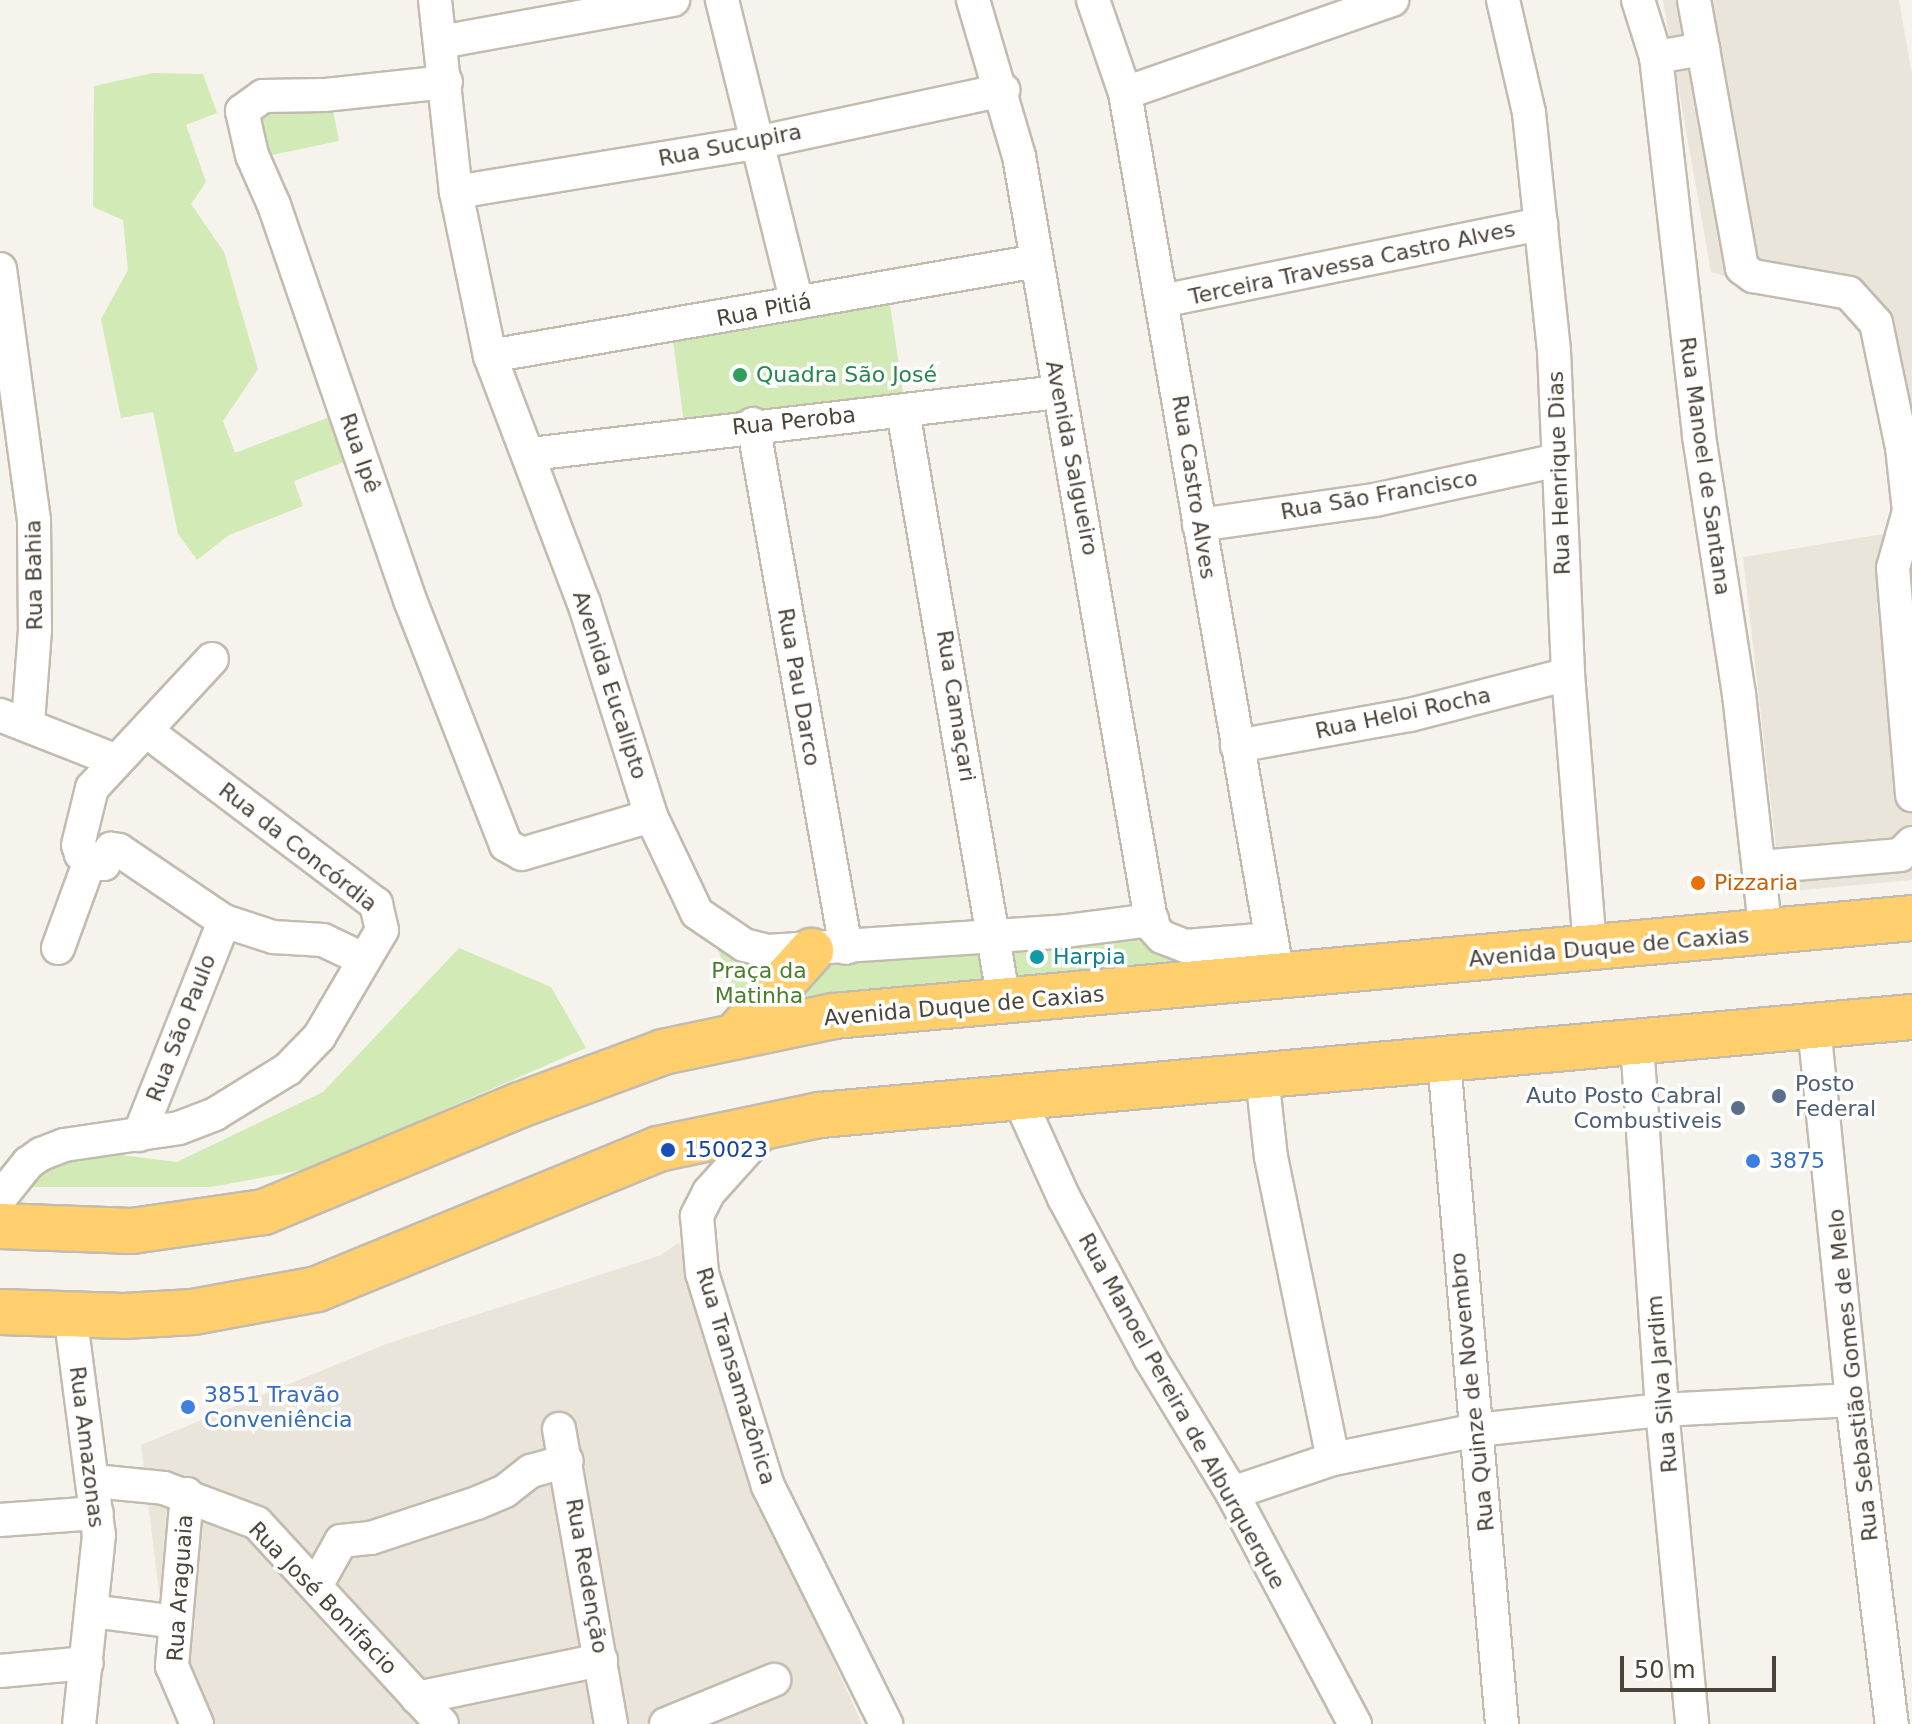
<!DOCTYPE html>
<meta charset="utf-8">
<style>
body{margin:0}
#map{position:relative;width:1912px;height:1724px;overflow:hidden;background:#f6f3ec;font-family:"DejaVu Sans",sans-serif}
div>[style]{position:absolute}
.residential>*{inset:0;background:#eae5da}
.green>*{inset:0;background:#d2eab5}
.roads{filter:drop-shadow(2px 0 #c2bbae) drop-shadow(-2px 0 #c2bbae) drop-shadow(0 2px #c2bbae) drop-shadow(0 -2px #c2bbae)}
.minor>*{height:32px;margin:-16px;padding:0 16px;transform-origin:16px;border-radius:16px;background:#fff}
.highway>*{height:44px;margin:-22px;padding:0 22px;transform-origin:22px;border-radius:22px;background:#ffcf6e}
.dots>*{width:22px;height:22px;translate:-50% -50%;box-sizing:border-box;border:4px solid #fff;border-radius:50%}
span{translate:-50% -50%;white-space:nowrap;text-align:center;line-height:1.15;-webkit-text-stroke:7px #fff;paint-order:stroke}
.street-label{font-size:22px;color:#4b4439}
.leisure-label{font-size:22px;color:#27864d}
.left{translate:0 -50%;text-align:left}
.food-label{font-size:22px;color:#c56008}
.culture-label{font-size:22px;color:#0d838f}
.park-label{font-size:22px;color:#4a7f2a}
.service-label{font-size:22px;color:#4e5e75}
.right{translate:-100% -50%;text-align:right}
.transit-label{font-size:22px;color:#164399}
.shop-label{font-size:22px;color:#366cbe}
.scale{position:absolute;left:1620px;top:1656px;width:156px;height:36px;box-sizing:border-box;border:4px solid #4b4439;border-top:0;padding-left:10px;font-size:24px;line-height:28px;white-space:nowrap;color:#4b4439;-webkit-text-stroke:6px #fff;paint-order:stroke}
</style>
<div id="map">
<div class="residential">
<div style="clip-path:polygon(1663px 0,1899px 0,1912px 75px,1912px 880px,1781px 892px,1743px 557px,1895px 532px,1897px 508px,1865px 319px,1711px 272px)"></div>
<div style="clip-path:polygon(679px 1242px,737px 1447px,862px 1724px,189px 1724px,169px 1674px,141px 1445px,386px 1344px,661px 1255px)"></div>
</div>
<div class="green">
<div style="clip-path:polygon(153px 73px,203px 74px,217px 113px,186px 125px,206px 182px,191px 204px,224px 252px,258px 369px,223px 421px,235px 453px,332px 416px,349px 460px,294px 481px,303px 506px,229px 535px,197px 560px,178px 534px,153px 412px,121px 418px,101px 319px,128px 270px,123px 220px,93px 207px,94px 86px)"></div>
<div style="clip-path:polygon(331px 100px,339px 141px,267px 156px,255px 118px,266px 103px)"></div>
<div style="clip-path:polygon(887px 285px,907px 419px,684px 423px,673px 340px)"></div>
<div style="clip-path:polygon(711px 932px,766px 957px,1145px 932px,1158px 954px,1186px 955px,1188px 965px,742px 1011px)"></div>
<div style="clip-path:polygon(459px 948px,551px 987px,586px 1048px,308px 1169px,211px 1187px,16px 1187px,26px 1155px,105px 1153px,177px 1162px,323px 1092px)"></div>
</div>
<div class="roads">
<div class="minor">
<div style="left:435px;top:0;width:193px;rotate:83.8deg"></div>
<div style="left:456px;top:192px;width:167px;rotate:78.3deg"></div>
<div style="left:490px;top:356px;width:264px;rotate:69.2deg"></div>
<div style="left:584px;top:603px;width:223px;rotate:72.5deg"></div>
<div style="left:651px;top:816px;width:107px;rotate:64.6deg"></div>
<div style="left:697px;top:913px;width:57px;rotate:34.2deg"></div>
<div style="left:744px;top:945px;width:25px;rotate:14deg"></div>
<div style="left:768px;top:951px;width:299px;rotate:-3.8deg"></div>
<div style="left:1066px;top:931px;width:87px;rotate:-7.3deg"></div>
<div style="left:722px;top:0;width:312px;rotate:76.1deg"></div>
<div style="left:973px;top:0;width:163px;rotate:73.6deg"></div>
<div style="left:1019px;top:156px;width:781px;rotate:80.2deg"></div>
<div style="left:1152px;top:926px;width:15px;rotate:48deg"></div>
<div style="left:1162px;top:937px;width:26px;rotate:21deg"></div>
<div style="left:1186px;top:946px;width:85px;rotate:-4.7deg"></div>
<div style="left:1093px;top:0;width:98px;rotate:71deg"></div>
<div style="left:1125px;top:93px;width:879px;rotate:80.17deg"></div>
<div style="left:1503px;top:0;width:116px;rotate:77deg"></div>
<div style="left:1529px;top:113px;width:239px;rotate:84deg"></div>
<div style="left:1554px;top:351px;width:323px;rotate:87.5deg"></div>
<div style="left:1568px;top:674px;width:276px;rotate:85.4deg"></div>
<div style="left:1638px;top:0;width:60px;rotate:72.5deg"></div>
<div style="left:1656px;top:57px;width:381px;rotate:83.5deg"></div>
<div style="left:1699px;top:436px;width:261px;rotate:81.2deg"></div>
<div style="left:1739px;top:694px;width:241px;rotate:83.6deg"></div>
<div style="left:1694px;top:0;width:50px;rotate:79.6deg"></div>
<div style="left:441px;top:42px;width:236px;rotate:-10.3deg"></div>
<div style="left:1656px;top:57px;width:48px;rotate:-9.7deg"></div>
<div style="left:1703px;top:49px;width:222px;rotate:79.9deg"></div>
<div style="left:1742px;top:268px;width:14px;rotate:36deg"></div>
<div style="left:1753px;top:276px;width:97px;rotate:10deg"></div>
<div style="left:1849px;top:293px;width:40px;rotate:48deg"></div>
<div style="left:1876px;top:323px;width:127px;rotate:78.2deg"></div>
<div style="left:1902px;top:447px;width:64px;rotate:83.8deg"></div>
<div style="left:1909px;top:511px;width:59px;rotate:105.7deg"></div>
<div style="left:1893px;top:568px;width:228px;rotate:85.2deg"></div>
<div style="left:446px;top:82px;width:123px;rotate:173.9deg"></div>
<div style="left:324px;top:95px;width:61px;rotate:179.1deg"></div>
<div style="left:263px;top:96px;width:26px;rotate:144deg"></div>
<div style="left:242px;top:111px;width:45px;rotate:77.2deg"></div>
<div style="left:252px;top:155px;width:55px;rotate:66.3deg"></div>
<div style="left:274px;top:205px;width:418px;rotate:71deg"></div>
<div style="left:410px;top:600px;width:263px;rotate:68.6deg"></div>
<div style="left:506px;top:845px;width:18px;rotate:29deg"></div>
<div style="left:522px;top:854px;width:134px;rotate:-16.4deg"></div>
<div style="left:1125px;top:93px;width:283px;rotate:-19.2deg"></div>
<div style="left:456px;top:192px;width:304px;rotate:-9.3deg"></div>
<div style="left:756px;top:143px;width:253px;rotate:-12.1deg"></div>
<div style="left:0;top:269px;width:254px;rotate:82.3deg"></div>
<div style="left:34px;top:521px;width:109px;rotate:89.5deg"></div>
<div style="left:35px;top:630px;width:93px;rotate:94.3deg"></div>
<div style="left:1162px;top:301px;width:387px;rotate:-11.5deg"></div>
<div style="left:490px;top:356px;width:555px;rotate:-9.85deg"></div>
<div style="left:903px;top:411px;width:599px;rotate:80.29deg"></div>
<div style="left:753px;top:424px;width:532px;rotate:79.94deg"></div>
<div style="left:531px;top:454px;width:531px;rotate:-6.71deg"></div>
<div style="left:1199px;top:525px;width:178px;rotate:-8.1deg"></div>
<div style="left:1375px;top:500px;width:187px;rotate:-12.3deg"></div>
<div style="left:0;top:715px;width:123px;rotate:21.5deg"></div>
<div style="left:1237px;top:746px;width:176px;rotate:-10.2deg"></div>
<div style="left:1410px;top:715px;width:163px;rotate:-14.5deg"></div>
<div style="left:91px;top:858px;width:14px;rotate:25deg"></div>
<div style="left:104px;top:864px;width:17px;rotate:-65deg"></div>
<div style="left:111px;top:849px;width:8px;rotate:7deg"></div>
<div style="left:119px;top:850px;width:127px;rotate:34.1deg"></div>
<div style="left:224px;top:921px;width:52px;rotate:18.1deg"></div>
<div style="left:273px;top:937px;width:50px;rotate:3.4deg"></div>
<div style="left:323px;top:940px;width:44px;rotate:25.4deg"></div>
<div style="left:1760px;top:867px;width:141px;rotate:-4.9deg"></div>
<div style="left:1900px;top:855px;width:17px;rotate:-45deg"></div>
<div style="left:58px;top:948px;width:96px;rotate:-69.9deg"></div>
<div style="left:91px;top:858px;width:11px;rotate:-158deg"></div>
<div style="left:81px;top:854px;width:9px;rotate:-108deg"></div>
<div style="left:78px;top:845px;width:59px;rotate:-76.2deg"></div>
<div style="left:92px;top:788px;width:176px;rotate:-47.1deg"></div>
<div style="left:1814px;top:1026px;width:376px;rotate:84.2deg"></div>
<div style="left:1852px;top:1400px;width:326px;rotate:83deg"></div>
<div style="left:1637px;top:1043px;width:368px;rotate:86.1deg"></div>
<div style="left:1662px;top:1410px;width:315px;rotate:84.5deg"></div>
<div style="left:1444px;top:1061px;width:666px;rotate:85deg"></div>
<div style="left:1262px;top:1076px;width:81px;rotate:83.7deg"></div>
<div style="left:1271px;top:1157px;width:308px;rotate:78.4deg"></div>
<div style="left:1017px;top:1094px;width:114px;rotate:65.7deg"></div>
<div style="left:1064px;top:1198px;width:182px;rotate:61.7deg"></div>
<div style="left:1150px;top:1358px;width:158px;rotate:58.7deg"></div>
<div style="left:1232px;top:1493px;width:262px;rotate:62deg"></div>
<div style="left:771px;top:1123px;width:93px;rotate:131.9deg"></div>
<div style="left:709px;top:1192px;width:27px;rotate:117deg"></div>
<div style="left:697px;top:1216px;width:57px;rotate:85deg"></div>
<div style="left:702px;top:1273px;width:223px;rotate:72.8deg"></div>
<div style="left:768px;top:1486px;width:266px;rotate:63.6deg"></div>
<div style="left:139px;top:1135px;width:230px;rotate:-68.3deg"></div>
<div style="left:0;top:1198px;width:45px;rotate:-51.3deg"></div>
<div style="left:28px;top:1163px;width:16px;rotate:-35deg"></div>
<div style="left:41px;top:1154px;width:25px;rotate:-21deg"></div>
<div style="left:64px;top:1145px;width:116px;rotate:-8.4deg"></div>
<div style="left:179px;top:1128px;width:39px;rotate:-21deg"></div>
<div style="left:215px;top:1114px;width:86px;rotate:-31.7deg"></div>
<div style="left:288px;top:1069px;width:45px;rotate:-45.9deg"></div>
<div style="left:319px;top:1037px;width:124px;rotate:-59.5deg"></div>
<div style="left:382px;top:930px;width:27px;rotate:-103deg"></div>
<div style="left:376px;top:904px;width:284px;rotate:-143deg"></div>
<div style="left:70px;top:1313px;width:224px;rotate:82.6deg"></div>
<div style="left:99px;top:1535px;width:190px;rotate:96deg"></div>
<div style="left:559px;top:1429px;width:300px;rotate:80deg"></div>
<div style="left:94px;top:1481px;width:70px;rotate:5.7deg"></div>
<div style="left:164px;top:1488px;width:99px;rotate:20.6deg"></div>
<div style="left:257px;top:1523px;width:273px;rotate:47.4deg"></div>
<div style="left:1232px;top:1493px;width:107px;rotate:-18.6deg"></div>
<div style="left:1333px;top:1459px;width:147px;rotate:-11.4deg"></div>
<div style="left:1477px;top:1430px;width:186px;rotate:-6.2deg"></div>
<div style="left:1662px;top:1410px;width:190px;rotate:-3deg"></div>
<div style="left:187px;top:1494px;width:173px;rotate:95deg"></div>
<div style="left:172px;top:1666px;width:63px;rotate:66.7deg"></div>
<div style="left:0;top:1520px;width:97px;rotate:-4.1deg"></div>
<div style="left:316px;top:1586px;width:51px;rotate:-60.9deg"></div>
<div style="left:341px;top:1541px;width:30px;rotate:-6deg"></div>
<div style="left:371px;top:1538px;width:112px;rotate:-18.3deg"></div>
<div style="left:477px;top:1503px;width:30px;rotate:-23deg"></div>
<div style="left:505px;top:1491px;width:33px;rotate:-38deg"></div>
<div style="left:531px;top:1471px;width:37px;rotate:-16deg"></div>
<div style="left:92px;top:1611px;width:84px;rotate:7.5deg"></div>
<div style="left:0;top:1671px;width:87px;rotate:-5.3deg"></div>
<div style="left:417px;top:1698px;width:188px;rotate:-11.7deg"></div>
<div style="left:666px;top:1724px;width:117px;rotate:-22.2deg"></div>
</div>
<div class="highway">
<div style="left:736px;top:1035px;width:113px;rotate:-48.2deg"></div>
<div style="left:0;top:1226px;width:132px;rotate:2.2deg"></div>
<div style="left:132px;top:1231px;width:133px;rotate:-8.2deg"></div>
<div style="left:264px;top:1212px;width:277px;rotate:-22.7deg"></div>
<div style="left:520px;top:1105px;width:153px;rotate:-20.3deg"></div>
<div style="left:663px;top:1052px;width:175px;rotate:-11.9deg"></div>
<div style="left:834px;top:1016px;width:1082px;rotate:-5.19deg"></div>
<div style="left:0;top:1312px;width:124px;rotate:1.8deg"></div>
<div style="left:124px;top:1316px;width:69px;rotate:-3.3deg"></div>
<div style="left:193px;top:1312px;width:126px;rotate:-10.5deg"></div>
<div style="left:317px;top:1289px;width:369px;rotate:-22.3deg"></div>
<div style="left:658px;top:1149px;width:166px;rotate:-11.9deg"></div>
<div style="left:820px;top:1115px;width:1096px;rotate:-5.13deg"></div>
</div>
</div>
<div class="dots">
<div style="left:740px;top:375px;background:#2e9e5b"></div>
<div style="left:1698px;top:883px;background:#e8710a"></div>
<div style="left:1037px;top:957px;background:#0f9aa8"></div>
<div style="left:1779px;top:1096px;background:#5c6f8a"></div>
<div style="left:1738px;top:1108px;background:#5c6f8a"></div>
<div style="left:668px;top:1150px;background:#1a4fb4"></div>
<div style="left:1753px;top:1161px;background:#3f7fe0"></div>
<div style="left:188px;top:1407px;background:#3f7fe0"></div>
</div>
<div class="street-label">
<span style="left:730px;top:145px;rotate:-11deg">Rua Sucupira</span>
<span style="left:1352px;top:263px;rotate:-12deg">Terceira Travessa Castro Alves</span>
<span style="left:764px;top:310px;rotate:-11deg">Rua Pitiá</span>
<span style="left:794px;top:421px;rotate:-6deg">Rua Peroba</span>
<span style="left:360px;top:453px;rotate:71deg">Rua Ipê</span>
<span style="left:1072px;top:458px;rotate:79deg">Avenida Salgueiro</span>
<span style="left:1705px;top:466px;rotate:82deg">Rua Manoel de Santana</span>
<span style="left:1559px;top:473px;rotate:-92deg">Rua Henrique Dias</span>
<span style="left:1194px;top:487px;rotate:81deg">Rua Castro Alves</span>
<span style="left:1379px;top:495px;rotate:-10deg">Rua São Francisco</span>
<span style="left:34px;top:575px;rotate:-91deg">Rua Bahia</span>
<span style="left:610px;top:685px;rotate:72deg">Avenida Eucalipto</span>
<span style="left:799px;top:687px;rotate:80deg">Rua Pau Darco</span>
<span style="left:956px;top:706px;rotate:81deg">Rua Camaçari</span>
<span style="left:1403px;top:713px;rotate:-12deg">Rua Heloi Rocha</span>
<span style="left:298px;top:847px;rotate:38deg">Rua da Concórdia</span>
<span style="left:1609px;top:947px;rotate:-5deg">Avenida Duque de Caxias</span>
<span style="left:964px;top:1006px;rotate:-5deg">Avenida Duque de Caxias</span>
<span style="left:181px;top:1028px;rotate:-69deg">Rua São Paulo</span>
<span style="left:1853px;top:1375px;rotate:-96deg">Rua Sebastião Gomes de Melo</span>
<span style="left:736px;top:1376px;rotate:73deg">Rua Transamazônica</span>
<span style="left:1662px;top:1384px;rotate:-95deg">Rua Silva Jardim</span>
<span style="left:1472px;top:1392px;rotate:-96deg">Rua Quinze de Novembro</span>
<span style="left:1182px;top:1411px;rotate:61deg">Rua Manoel Pereira de Alburquerque</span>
<span style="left:87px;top:1447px;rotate:83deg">Rua Amazonas</span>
<span style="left:587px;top:1576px;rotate:80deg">Rua Redenção</span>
<span style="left:180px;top:1588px;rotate:-86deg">Rua Araguaia</span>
<span style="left:323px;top:1598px;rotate:46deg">Rua José Bonifacio</span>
</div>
<div class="leisure-label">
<span class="left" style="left:756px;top:375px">Quadra São José</span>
</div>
<div class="food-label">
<span class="left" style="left:1714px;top:883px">Pizzaria</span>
</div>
<div class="culture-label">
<span class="left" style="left:1053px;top:957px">Harpia</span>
</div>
<div class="park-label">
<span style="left:759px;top:983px">Praça da<br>Matinha</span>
</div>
<div class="service-label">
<span class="left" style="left:1795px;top:1096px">Posto<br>Federal</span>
<span class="right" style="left:1722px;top:1108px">Auto Posto Cabral<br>Combustiveis</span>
</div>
<div class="transit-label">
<span class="left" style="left:684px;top:1150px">150023</span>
</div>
<div class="shop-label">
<span class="left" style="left:1769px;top:1161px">3875</span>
<span class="left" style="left:204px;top:1407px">3851 Travão<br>Conveniência</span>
</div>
<div class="scale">50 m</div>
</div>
